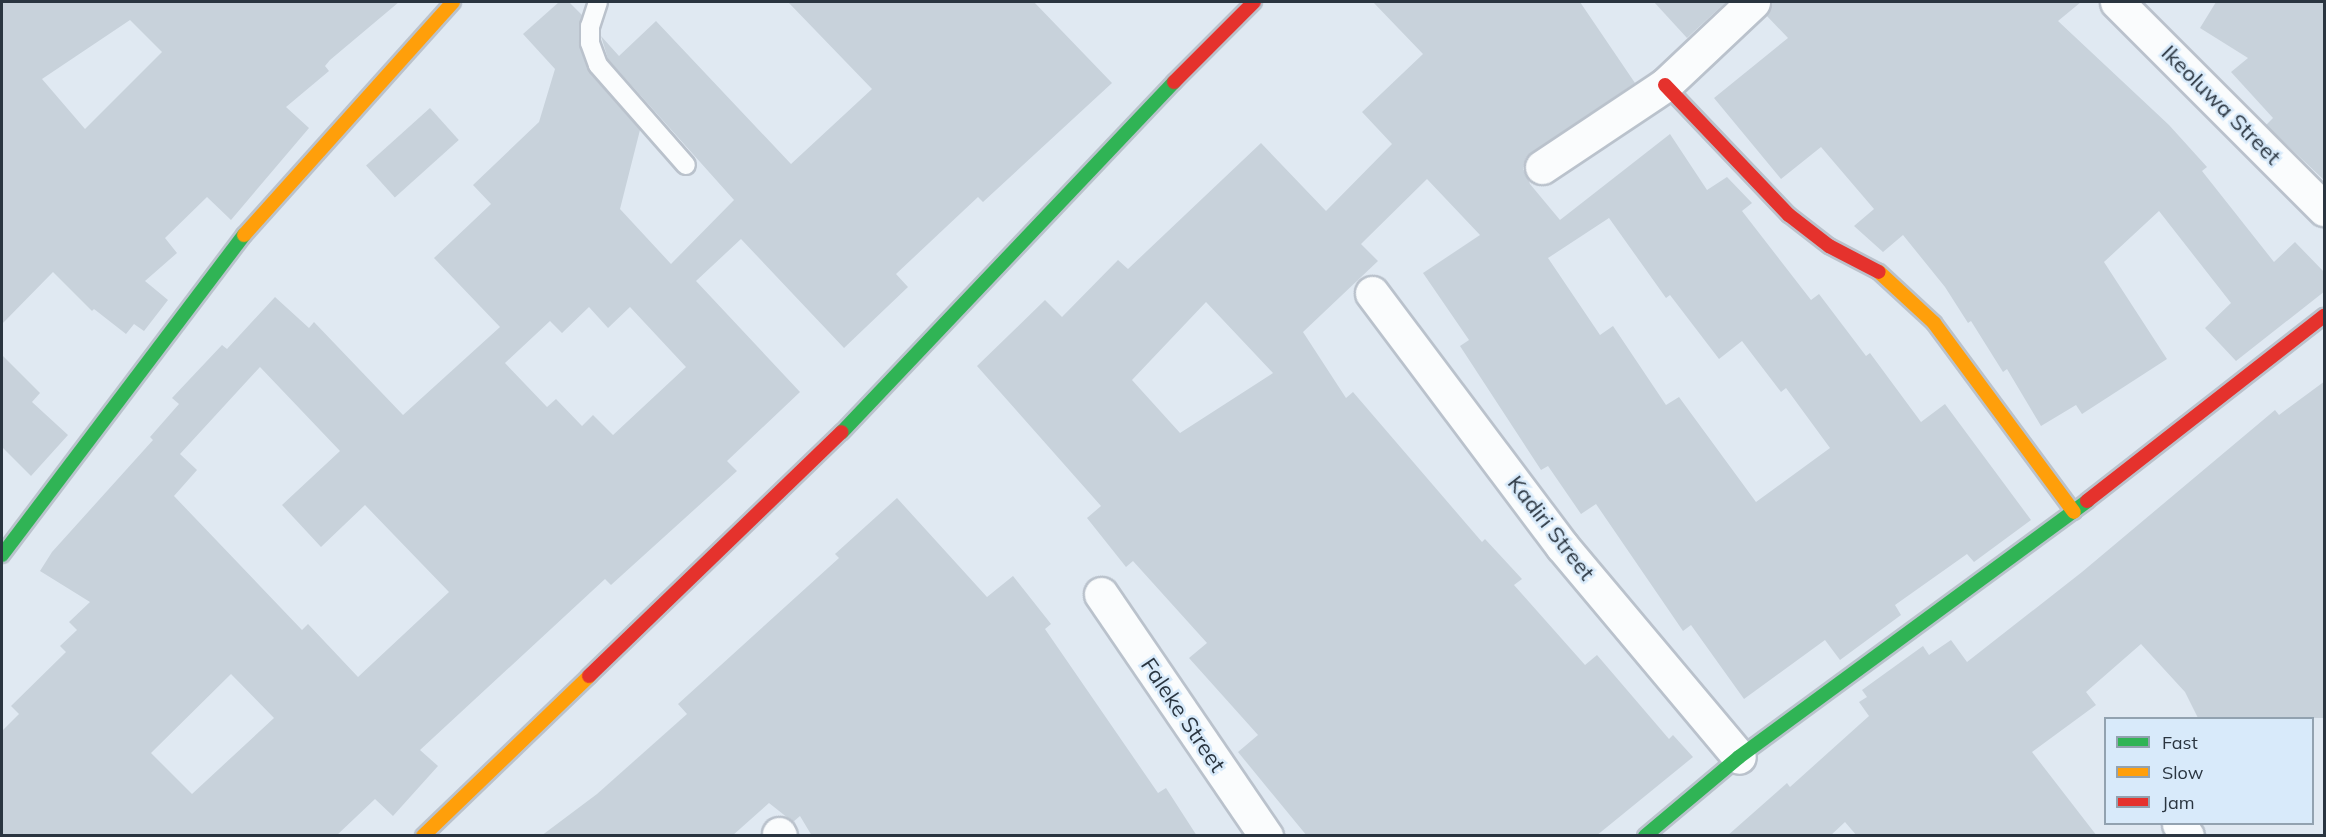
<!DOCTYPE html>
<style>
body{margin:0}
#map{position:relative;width:2326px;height:837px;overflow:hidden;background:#e0e9f2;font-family:Mulish,sans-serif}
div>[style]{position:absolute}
.building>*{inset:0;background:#c8d2db;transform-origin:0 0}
.roads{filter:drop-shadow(2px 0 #bac2cc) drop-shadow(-2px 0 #bac2cc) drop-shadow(0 2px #bac2cc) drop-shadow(0 -2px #bac2cc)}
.lane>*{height:18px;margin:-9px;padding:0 9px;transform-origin:9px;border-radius:9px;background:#fafcfd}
.street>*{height:33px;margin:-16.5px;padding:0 16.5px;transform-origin:16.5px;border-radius:16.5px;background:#fafcfd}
.fast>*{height:14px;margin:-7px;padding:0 7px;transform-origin:7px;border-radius:7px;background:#30b455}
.slow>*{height:14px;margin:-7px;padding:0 7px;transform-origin:7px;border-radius:7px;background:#ff9f0a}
.jam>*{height:14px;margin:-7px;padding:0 7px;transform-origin:7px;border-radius:7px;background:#e5322d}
span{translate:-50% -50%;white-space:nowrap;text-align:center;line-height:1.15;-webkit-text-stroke:5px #d8eafa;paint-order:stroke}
.street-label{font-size:22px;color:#2a3540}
.frame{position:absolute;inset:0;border:3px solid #2a3540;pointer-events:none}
.legend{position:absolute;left:2104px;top:717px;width:210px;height:108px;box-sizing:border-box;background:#d8eafa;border:2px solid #92a2b0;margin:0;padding:8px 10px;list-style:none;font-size:18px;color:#2a3540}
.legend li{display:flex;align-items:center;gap:12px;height:30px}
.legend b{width:30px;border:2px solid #92a2b0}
</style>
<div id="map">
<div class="building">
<div style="clip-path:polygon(evenodd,2px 2px,399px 2px,330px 60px,325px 66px,329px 71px,286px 107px,309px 128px,231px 220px,207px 197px,165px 238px,177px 253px,145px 281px,168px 300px,144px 331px,134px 324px,126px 334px,94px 309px,92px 311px,53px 272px,2px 324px,2px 2px,130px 20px,162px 52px,85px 129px,42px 79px,130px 20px)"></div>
<div style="clip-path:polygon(evenodd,559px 2px,569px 2px,582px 15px,579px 43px,589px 72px,640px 130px,620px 209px,671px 264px,734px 200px,608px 59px,601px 36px,619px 56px,656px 21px,791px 164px,872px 89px,788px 2px,1034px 2px,1112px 83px,983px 202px,978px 197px,896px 274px,908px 287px,844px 348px,741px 239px,696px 281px,800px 392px,727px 461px,737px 471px,611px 585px,605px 579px,420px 750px,438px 766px,393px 816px,375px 799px,336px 836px,2px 836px,2px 731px,19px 714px,11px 706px,66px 652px,60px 646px,77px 630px,69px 622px,90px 602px,40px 571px,52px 552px,153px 440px,150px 437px,179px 404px,172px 398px,222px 345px,227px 349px,275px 297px,309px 328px,314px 322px,403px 415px,500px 327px,434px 258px,491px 204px,473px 185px,539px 122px,555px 69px,523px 34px,559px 2px,589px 307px,608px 328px,630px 307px,686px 367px,613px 435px,593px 415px,582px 426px,556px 399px,547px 407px,505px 363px,550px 321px,562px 333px,589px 307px,559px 2px,260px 367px,340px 451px,282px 505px,321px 547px,365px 505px,449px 592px,358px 677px,308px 624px,302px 630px,174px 496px,197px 470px,180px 454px,260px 367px,559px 2px,231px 674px,274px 718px,192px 794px,151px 753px,231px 674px)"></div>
<div style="clip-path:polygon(evenodd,1373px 2px,1580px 2px,1635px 83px,1526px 158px,1523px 169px,1530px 184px,1560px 220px,1670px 134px,1707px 190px,1727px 177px,1752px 203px,1742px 211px,1811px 300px,1819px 294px,1866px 356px,1870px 353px,1921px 422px,1945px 404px,2031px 520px,1974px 562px,1967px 554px,1895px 605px,1901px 615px,1840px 660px,1825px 640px,1744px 699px,1691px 625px,1683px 631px,1596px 504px,1581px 514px,1548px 466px,1541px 470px,1460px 346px,1469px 340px,1423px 273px,1480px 235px,1427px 179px,1361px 244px,1378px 261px,1303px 332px,1346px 398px,1353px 392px,1482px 542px,1485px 539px,1522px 579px,1514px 585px,1585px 665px,1597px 655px,1669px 739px,1673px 735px,1693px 757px,1596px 836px,1307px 836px,1238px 752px,1258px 735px,1189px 658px,1207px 643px,1133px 561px,1126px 567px,1087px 518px,1101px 506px,977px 366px,1045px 300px,1062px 317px,1118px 260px,1128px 269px,1261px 143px,1326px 211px,1392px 144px,1362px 112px,1423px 54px,1373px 2px,1609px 218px,1666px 298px,1670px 295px,1719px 359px,1742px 341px,1781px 392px,1786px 388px,1830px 448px,1756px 502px,1679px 397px,1666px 405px,1613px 326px,1600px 335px,1548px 258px,1609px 218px,1373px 2px,1206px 302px,1273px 373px,1180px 433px,1132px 380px,1206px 302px)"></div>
<div style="clip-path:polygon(1654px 2px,1726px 2px,1687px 38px)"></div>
<div style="clip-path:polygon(1771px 2px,2081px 2px,2058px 21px,2169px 125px,2207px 167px,2202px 171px,2274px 262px,2295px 242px,2325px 273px,2325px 291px,2236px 361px,2205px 328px,2231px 303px,2159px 211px,2104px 262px,2167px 359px,2082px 414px,2076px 405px,2041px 426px,2007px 369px,2003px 372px,1971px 321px,1968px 323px,1945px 287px,1903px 235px,1883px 252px,1854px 226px,1874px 209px,1821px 147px,1781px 179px,1714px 98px,1788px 38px,1766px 15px)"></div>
<div style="clip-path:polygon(2216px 2px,2325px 2px,2325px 181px,2266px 125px,2273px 118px,2231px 72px,2248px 58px,2200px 28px)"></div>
<div style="left:430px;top:108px;width:43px;height:86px;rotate:48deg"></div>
<div style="clip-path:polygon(2px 355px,40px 393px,32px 402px,68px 435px,31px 476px,2px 447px)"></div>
<div style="clip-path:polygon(2325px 381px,2325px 718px,2198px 718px,2185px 692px,2141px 644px,2086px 692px,2096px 705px,2032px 752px,2097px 836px,1857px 836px,1845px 822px,1830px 836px,1727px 836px,1787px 783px,1790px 787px,1869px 716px,1859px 702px,1867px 697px,1862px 690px,1923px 646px,1929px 655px,1951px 640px,1967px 662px,2082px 572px,2275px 410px,2279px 415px)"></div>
<div style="clip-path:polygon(897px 498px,987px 597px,1013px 576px,1051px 624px,1045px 629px,1158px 793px,1166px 788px,1197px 836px,812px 836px,800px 816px,793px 822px,769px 803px,732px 836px,541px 836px,597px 794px,687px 714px,678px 704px,839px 558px,835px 554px)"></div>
</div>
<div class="roads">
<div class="lane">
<div style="left:598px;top:2px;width:25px;rotate:108deg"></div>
<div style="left:590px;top:26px;width:17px;rotate:90deg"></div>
<div style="left:590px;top:43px;width:23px;rotate:70deg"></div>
<div style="left:598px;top:65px;width:133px;rotate:48.7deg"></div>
</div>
<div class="street">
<div style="left:2117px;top:2px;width:293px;rotate:45deg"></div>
<div style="left:1542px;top:167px;width:148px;rotate:-33.7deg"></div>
<div style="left:1665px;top:85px;width:121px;rotate:-43.3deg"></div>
<div style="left:1372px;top:293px;width:316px;rotate:53.1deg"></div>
<div style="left:1562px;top:546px;width:275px;rotate:50deg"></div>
<div style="left:1101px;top:594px;width:293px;rotate:55.7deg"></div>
<div style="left:2179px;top:824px;width:14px;rotate:56deg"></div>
<div style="left:779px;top:834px;width:2px;rotate:63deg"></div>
</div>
<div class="fast">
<div style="left:842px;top:432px;width:482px;rotate:-46.5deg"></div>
<div style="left:2px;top:555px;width:401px;rotate:-52.9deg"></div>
<div style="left:1645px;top:836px;width:123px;rotate:-40deg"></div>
<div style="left:1739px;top:757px;width:432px;rotate:-36.3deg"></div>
</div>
<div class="slow">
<div style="left:244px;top:235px;width:313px;rotate:-48.1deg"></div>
<div style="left:1879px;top:272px;width:75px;rotate:42.8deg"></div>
<div style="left:1934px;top:323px;width:235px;rotate:53.5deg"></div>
<div style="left:423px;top:836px;width:231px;rotate:-43.9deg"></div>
</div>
<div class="jam">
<div style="left:1174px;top:82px;width:113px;rotate:-45deg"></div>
<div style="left:1665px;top:85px;width:180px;rotate:46.4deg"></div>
<div style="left:1789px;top:215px;width:51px;rotate:37.8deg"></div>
<div style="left:1829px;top:246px;width:56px;rotate:27.5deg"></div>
<div style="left:2087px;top:501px;width:301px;rotate:-38deg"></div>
<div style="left:589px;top:676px;width:351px;rotate:-44deg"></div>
</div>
</div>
<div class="street-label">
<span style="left:2221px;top:105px;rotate:45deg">Ikeoluwa Street</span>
<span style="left:1551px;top:528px;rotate:52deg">Kadiri Street</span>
<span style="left:1183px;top:715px;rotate:56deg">Faleke Street</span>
</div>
<div class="frame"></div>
<ul class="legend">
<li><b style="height:8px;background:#30b455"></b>Fast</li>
<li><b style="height:8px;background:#ff9f0a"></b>Slow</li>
<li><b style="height:8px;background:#e5322d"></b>Jam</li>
</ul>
</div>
